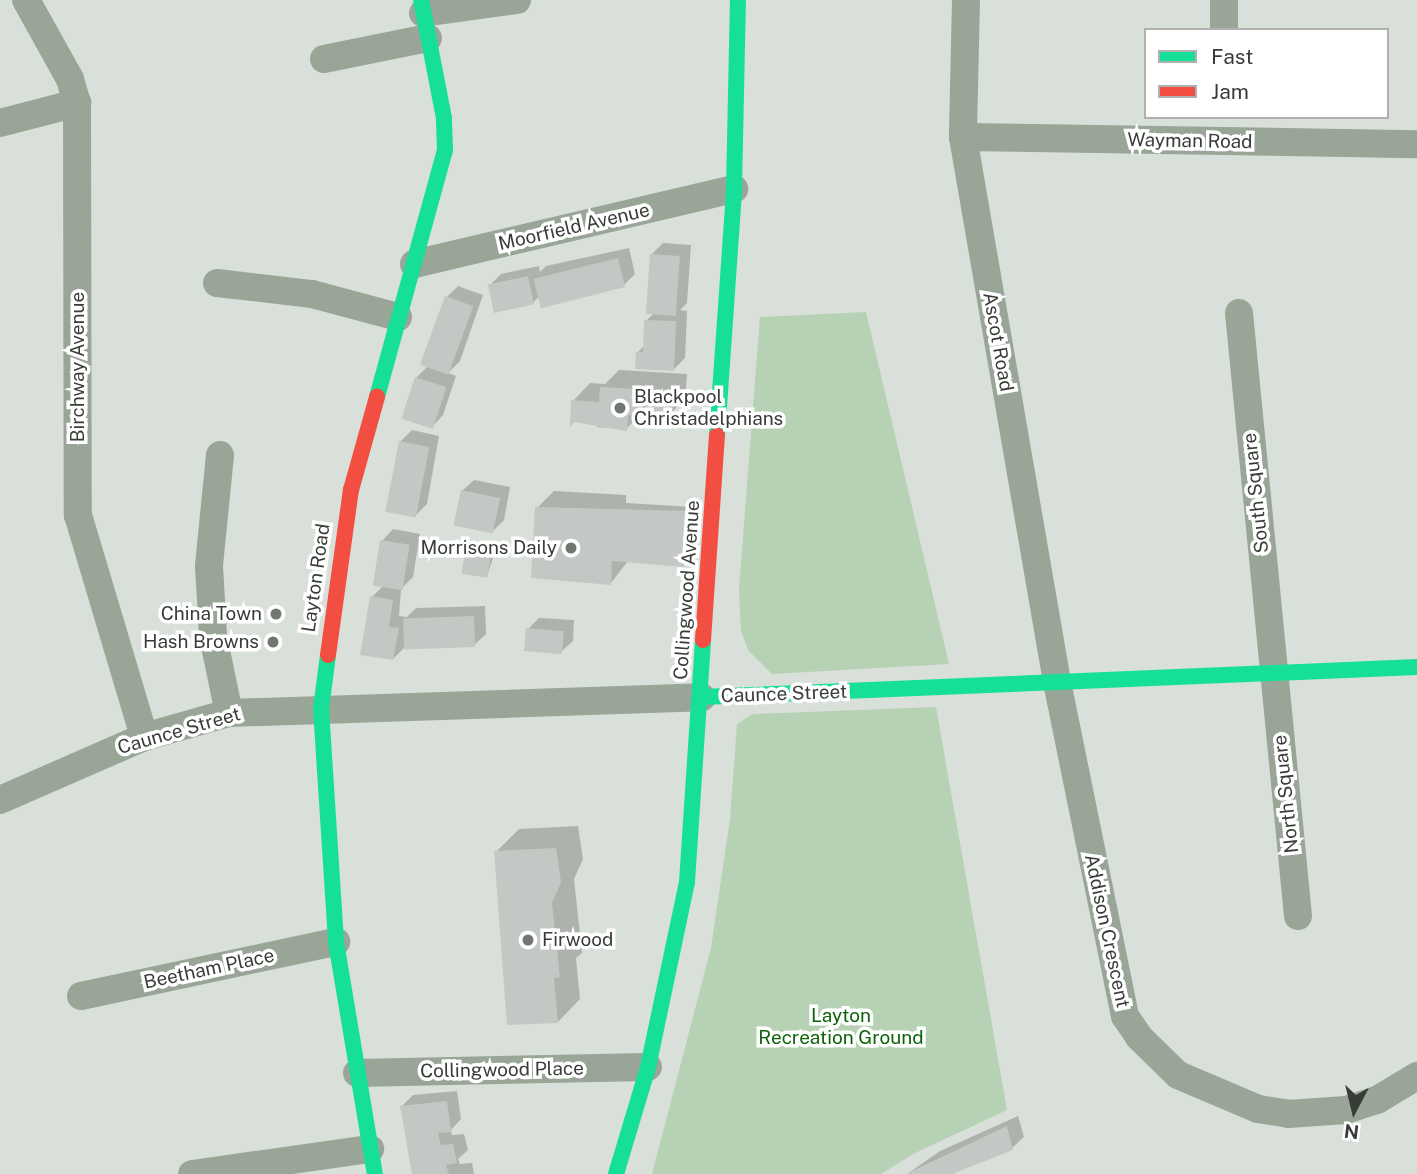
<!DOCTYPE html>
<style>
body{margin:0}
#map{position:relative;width:1417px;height:1174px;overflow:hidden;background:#d9dfd9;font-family:"Public Sans",sans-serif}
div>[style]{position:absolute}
.green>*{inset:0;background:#b7d1b4}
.shadow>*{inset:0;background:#0003}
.building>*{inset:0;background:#c4c8c4;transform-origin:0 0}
.street>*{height:28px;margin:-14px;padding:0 14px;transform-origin:14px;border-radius:14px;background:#98a597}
.fast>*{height:16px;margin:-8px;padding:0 8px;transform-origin:8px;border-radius:8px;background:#16e098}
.jam>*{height:16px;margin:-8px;padding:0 8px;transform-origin:8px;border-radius:8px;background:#f24e42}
.dots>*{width:19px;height:19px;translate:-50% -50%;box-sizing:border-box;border:4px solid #fff;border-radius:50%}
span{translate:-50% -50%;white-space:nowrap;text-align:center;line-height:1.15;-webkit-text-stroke:7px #fff;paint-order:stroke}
.street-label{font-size:19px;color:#393d38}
.poi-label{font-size:19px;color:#393d38}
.left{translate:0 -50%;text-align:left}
.right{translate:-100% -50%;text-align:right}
.park-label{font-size:19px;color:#0c6208}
.legend{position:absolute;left:1144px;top:28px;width:245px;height:91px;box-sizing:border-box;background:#fff;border:2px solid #b0b1af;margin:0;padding:9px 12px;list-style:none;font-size:21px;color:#393d38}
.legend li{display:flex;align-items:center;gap:14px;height:35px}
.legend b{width:35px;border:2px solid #b0b1af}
.north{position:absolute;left:1319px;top:1076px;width:70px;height:70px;-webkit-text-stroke:5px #fff;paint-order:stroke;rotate:187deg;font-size:19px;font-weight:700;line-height:28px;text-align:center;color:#393d38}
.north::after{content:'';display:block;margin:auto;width:24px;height:32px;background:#393d38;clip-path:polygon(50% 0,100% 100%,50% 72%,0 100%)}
</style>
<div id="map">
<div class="green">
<div style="clip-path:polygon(866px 312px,949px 664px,772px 674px,748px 650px,741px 631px,739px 589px,760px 317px)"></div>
<div style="clip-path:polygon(936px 707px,1007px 1110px,913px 1154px,881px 1174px,652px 1174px,711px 948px,730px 819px,737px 724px,753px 714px)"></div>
</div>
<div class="shadow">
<div style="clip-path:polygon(663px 243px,691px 245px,687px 303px,680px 310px,687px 311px,685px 358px,674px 369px,637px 353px,645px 345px,646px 321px,654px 313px,651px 255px)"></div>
<div style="clip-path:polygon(629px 248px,635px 274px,624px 285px,539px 296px,533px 303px,490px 285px,501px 274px,539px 266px,540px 272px,546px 266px)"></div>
<div style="clip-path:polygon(458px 286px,483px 295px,460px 361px,448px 373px,456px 376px,443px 415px,432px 427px,416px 378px,428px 366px,447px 297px)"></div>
<div style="clip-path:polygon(619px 370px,687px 374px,685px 399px,668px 416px,641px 414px,626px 429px,597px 427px,598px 422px,573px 401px,590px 383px,605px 384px)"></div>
<div style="clip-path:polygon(412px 430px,439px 436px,427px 504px,416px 515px,400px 442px)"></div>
<div style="clip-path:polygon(474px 480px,510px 487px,504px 520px,493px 531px,462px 491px)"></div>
<div style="clip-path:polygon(554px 491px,626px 495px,626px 503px,692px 507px,688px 560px,683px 565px,628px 561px,611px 583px,537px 508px)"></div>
<div style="clip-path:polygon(393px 529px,420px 534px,413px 577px,401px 589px,399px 616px,407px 617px,416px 608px,485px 606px,486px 634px,474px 645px,404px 648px,393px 659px,372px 597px,384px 585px,382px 541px)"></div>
<div style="clip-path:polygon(472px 548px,495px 552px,487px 576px,466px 553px)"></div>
<div style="clip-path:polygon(539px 618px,574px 620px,573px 641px,561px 652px,528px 629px)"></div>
<div style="clip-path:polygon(578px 826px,583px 859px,574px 879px,582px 953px,576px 958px,580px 999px,558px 1022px,496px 852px,519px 829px)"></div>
<div style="clip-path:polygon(457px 1091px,461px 1119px,451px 1130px,452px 1135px,464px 1134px,468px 1150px,458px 1159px,460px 1164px,472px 1163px,474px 1174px,414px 1174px,402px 1106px,413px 1095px)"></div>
<div style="clip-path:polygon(1018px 1116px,1024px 1137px,1012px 1148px,952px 1174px,907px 1174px,940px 1151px)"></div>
</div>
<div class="building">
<div style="left:650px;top:254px;width:30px;height:60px;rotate:4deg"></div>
<div style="left:618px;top:258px;width:30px;height:87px;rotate:76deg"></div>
<div style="left:528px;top:276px;width:29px;height:41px;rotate:78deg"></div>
<div style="left:445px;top:296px;width:30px;height:73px;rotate:20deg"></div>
<div style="clip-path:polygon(644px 320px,676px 321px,674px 371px,635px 369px,636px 352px,643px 352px)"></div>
<div style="left:415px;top:377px;width:33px;height:44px;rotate:18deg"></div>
<div style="clip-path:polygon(600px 387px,670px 391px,669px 418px,628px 415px,627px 431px,574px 422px,570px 428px,571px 400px,599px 402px)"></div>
<div style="left:399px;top:441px;width:31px;height:72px;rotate:11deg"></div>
<div style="left:461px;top:490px;width:40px;height:36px;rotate:12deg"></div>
<div style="clip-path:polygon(535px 507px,688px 511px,684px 567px,612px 561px,611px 585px,531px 578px)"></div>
<div style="left:380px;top:540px;width:30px;height:46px;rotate:9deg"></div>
<div style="left:465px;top:552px;width:26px;height:22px;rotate:9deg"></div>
<div style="clip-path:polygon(370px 596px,393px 600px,389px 627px,399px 628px,393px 660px,360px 655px)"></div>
<div style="left:474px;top:616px;width:31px;height:71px;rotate:88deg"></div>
<div style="left:526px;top:628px;width:38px;height:23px;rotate:5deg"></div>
<div style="clip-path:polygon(556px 848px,561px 882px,552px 903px,560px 977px,554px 978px,558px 1023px,507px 1025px,494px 851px)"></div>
<div style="clip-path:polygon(447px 1101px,451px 1132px,438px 1133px,441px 1145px,453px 1144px,457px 1163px,446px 1165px,449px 1174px,412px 1174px,400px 1106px)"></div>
<div style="clip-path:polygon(1007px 1126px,1013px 1150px,952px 1174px,906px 1174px)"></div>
</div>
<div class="street">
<div style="left:26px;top:0;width:90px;rotate:60.9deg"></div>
<div style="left:70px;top:79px;width:25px;rotate:74deg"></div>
<div style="left:77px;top:103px;width:412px;rotate:89.9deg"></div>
<div style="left:78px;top:515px;width:232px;rotate:73.4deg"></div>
<div style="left:966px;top:0;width:137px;rotate:91.3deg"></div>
<div style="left:963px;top:137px;width:553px;rotate:80.21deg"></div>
<div style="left:1057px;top:682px;width:341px;rotate:78.5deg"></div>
<div style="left:1125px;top:1016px;width:25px;rotate:56deg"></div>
<div style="left:1139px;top:1037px;width:54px;rotate:44.3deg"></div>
<div style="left:1178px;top:1075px;width:87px;rotate:23deg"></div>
<div style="left:1258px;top:1109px;width:30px;rotate:9deg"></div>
<div style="left:1288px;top:1114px;width:58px;rotate:-3.9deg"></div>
<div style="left:1346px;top:1110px;width:33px;rotate:-18deg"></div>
<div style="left:1377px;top:1100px;width:47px;rotate:-31deg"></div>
<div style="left:423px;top:13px;width:95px;rotate:-7.9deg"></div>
<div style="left:1224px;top:30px;width:30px;rotate:-90deg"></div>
<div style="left:324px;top:59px;width:106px;rotate:-11.4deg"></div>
<div style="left:0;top:123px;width:80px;rotate:-14.6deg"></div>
<div style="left:963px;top:137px;width:454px;rotate:0.9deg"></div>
<div style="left:414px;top:264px;width:329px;rotate:-13.2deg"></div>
<div style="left:217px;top:283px;width:96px;rotate:6.6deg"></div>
<div style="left:312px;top:294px;width:89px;rotate:15deg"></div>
<div style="left:1239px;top:313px;width:606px;rotate:84.41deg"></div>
<div style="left:220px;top:455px;width:112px;rotate:95.7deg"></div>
<div style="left:209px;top:566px;width:70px;rotate:86.7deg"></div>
<div style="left:213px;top:636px;width:79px;rotate:78.3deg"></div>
<div style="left:0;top:800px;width:157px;rotate:-23.6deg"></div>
<div style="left:144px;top:737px;width:88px;rotate:-15.8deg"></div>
<div style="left:229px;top:713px;width:473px;rotate:-1.9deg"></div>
<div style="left:81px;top:996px;width:261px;rotate:-12deg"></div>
<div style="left:357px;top:1073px;width:291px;rotate:-1.2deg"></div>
<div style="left:192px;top:1174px;width:180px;rotate:-8deg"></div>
</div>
<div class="fast">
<div style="left:377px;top:397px;width:256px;rotate:-74.6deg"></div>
<div style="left:445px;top:150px;width:32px;rotate:-92deg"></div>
<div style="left:444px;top:118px;width:120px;rotate:-101deg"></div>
<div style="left:717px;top:435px;width:247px;rotate:-86deg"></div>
<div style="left:734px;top:189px;width:189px;rotate:-88.8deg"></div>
<div style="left:328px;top:655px;width:54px;rotate:97.4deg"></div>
<div style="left:321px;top:709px;width:233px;rotate:86.3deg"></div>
<div style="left:336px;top:942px;width:235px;rotate:80.5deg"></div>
<div style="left:702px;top:697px;width:716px;rotate:-2.4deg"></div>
<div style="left:616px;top:1174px;width:112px;rotate:-73.3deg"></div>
<div style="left:648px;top:1067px;width:189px;rotate:-78.1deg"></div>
<div style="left:687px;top:882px;width:243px;rotate:-86.2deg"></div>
</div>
<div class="jam">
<div style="left:703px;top:640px;width:205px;rotate:-86.1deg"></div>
<div style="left:328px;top:655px;width:167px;rotate:-82.1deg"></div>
<div style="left:351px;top:490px;width:97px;rotate:-74.4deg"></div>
</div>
<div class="dots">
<div style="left:620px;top:408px;background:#717670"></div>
<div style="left:571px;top:548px;background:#717670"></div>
<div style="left:276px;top:614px;background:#717670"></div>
<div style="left:273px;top:642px;background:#717670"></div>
<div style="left:528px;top:940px;background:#717670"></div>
</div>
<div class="street-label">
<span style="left:1190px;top:141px;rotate:1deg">Wayman Road</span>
<span style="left:574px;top:227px;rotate:-13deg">Moorfield Avenue</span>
<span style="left:998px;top:342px;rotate:80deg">Ascot Road</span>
<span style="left:78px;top:367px;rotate:-90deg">Birchway Avenue</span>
<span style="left:1256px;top:493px;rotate:-96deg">South Square</span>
<span style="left:316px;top:578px;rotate:-82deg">Layton Road</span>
<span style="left:687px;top:590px;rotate:-86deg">Collingwood Avenue</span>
<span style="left:784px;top:694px;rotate:-2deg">Caunce Street</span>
<span style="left:179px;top:731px;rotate:-16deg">Caunce Street</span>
<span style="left:1286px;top:794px;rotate:-96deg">North Square</span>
<span style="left:1107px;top:931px;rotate:78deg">Addison Crescent</span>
<span style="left:209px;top:969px;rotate:-12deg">Beetham Place</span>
<span style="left:502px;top:1070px;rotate:-1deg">Collingwood Place</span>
</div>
<div class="poi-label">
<span class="left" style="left:634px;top:408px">Blackpool<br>Christadelphians</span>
<span class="right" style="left:557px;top:548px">Morrisons Daily</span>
<span class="right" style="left:262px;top:614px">China Town</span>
<span class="right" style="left:259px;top:642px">Hash Browns</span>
<span class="left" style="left:542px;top:940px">Firwood</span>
</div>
<div class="park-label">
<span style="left:841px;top:1027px">Layton<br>Recreation Ground</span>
</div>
<ul class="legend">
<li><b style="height:9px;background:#16e098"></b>Fast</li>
<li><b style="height:9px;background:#f24e42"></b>Jam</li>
</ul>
<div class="north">N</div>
</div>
